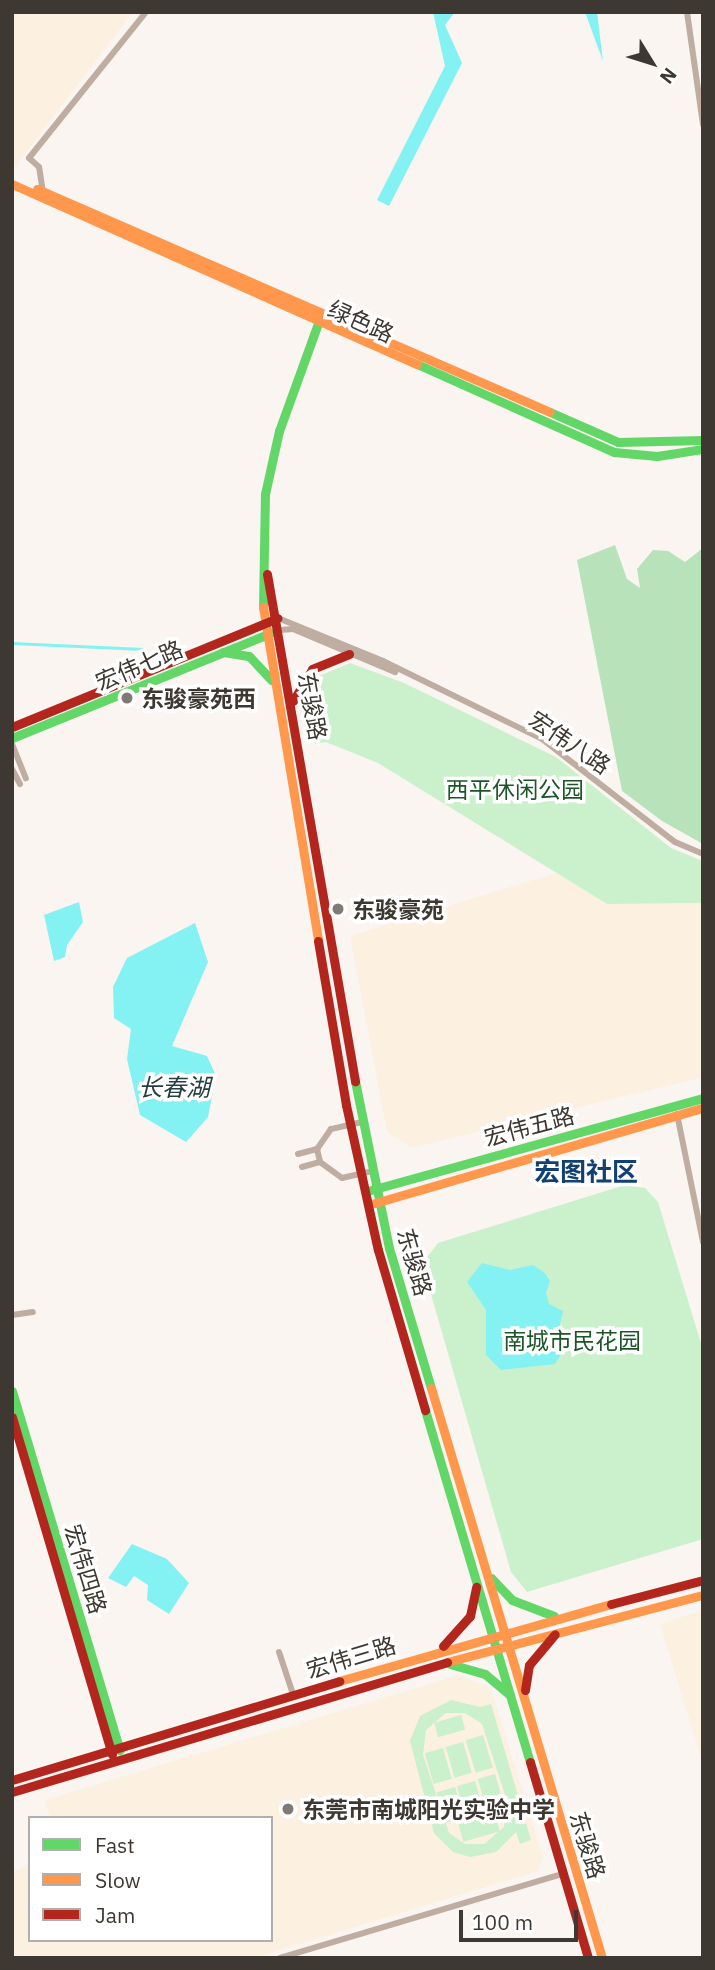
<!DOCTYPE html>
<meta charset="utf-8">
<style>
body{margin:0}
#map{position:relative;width:715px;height:1970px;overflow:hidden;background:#faf5f0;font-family:"IBM Plex Sans","Noto Sans SC",sans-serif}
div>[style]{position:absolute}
.built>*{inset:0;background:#fcf0e0}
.green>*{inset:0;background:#cbf0cc;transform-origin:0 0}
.forest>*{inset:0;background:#b8e3ba}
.water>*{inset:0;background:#84f1f3}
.stream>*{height:2.5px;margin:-1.25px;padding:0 1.25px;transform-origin:1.25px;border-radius:1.25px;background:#84f1f3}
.street>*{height:6px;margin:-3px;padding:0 3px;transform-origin:3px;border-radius:3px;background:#bfada2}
.fast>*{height:9px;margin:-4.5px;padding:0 4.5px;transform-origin:4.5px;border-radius:4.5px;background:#63d668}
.slow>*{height:9px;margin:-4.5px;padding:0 4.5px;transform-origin:4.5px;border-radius:4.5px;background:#ff974d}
.jam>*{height:9px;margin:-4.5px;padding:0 4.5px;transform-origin:4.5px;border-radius:4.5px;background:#b3261e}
.dots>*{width:19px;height:19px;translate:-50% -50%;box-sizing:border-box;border:4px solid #fff;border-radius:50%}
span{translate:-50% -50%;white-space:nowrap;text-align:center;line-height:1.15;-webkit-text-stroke:7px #fff;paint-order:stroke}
.street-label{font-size:23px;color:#3d3831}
.poi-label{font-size:23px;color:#3d3831;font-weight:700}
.left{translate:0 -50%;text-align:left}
.park-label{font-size:23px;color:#1c5628}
.water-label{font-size:24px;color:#263f40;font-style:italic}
.quarter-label{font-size:26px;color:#114073;font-weight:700}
.frame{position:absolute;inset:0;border:14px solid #3d3831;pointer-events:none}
.legend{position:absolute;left:28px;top:1816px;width:245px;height:126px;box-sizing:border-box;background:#fff;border:2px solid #b1afad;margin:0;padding:9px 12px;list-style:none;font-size:21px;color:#3d3831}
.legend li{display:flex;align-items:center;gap:14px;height:35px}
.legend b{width:35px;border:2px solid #b1afad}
.north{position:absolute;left:617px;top:28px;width:70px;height:70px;-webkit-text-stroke:5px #fff;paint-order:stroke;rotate:128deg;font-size:19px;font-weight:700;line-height:28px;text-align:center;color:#3d3831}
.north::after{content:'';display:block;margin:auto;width:24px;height:32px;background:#3d3831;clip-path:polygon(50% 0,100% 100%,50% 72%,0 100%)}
.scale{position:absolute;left:459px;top:1910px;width:119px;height:32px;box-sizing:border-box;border:4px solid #3d3831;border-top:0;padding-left:9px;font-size:21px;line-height:24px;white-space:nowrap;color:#3d3831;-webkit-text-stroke:5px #fff;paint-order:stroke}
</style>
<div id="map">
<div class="built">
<div style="clip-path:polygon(12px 12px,133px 12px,15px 167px,12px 165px)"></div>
<div style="clip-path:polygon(556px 873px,607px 904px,703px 903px,703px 1077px,411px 1148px,387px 1131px,350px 936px)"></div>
<div style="clip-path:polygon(703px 1610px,703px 1764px,660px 1624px)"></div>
<div style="clip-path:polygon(459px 1675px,491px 1689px,543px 1858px,538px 1871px,253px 1958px,12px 1958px,12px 1871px,30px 1866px,30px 1940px,271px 1940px,271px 1818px,50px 1818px,45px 1800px)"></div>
</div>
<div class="green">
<div style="clip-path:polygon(350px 663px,404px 683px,556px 757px,671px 848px,703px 861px,703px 903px,607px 904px,378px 763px,326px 742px,315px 744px,305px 694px,319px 676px)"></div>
<div style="clip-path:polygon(625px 1185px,645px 1188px,658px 1202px,703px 1350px,703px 1539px,527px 1592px,511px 1572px,424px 1270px,425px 1260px,438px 1243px)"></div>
<div style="clip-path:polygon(evenodd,451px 1700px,480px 1707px,491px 1704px,531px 1840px,520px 1844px,516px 1832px,496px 1852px,470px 1857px,453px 1852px,434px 1833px,410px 1741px,420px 1716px,451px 1700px,446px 1713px,465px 1713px,482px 1724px,507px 1801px,504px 1827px,484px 1844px,465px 1844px,449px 1833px,423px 1755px,426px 1730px,446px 1713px)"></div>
<div style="left:461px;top:1715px;width:15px;height:28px;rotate:74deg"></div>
<div style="left:483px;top:1735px;width:34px;height:18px;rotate:73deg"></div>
<div style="left:463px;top:1742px;width:32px;height:18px;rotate:74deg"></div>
<div style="left:443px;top:1748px;width:32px;height:19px;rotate:74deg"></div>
<div style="left:495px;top:1774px;width:32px;height:18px;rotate:74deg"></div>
<div style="left:475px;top:1781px;width:32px;height:19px;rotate:74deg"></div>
<div style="left:455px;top:1787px;width:32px;height:19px;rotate:74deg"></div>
<div style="left:495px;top:1814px;width:18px;height:38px;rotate:74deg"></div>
</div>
<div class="forest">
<div style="clip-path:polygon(615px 545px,627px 579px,640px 588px,637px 569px,653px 550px,668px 551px,685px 562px,703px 548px,703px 844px,662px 821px,622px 791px,577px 560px)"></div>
</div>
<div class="water">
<div style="clip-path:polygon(433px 12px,455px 12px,445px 25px,462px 63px,389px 206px,377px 200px,445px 66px)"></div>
<div style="clip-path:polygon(585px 12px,597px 12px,603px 61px)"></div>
<div style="clip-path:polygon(79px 902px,83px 922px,67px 945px,65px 957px,54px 961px,44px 915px)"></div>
<div style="clip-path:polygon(195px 923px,208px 962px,172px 1046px,207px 1056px,216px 1076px,208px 1117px,186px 1142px,140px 1115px,127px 1059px,131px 1029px,114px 1018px,113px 987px,127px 958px)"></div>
<div style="clip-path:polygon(482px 1263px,510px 1270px,533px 1265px,545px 1273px,550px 1281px,546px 1293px,549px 1304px,563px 1311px,559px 1329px,566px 1346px,555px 1364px,501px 1370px,486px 1355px,486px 1310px,467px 1282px)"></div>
<div style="clip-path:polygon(132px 1544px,167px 1559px,189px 1583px,169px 1614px,147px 1600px,148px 1585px,134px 1576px,126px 1587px,108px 1578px)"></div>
</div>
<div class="stream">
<div style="left:12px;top:643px;width:131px;rotate:2.6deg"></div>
</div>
<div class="street">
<div style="left:687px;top:12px;width:114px;rotate:81.9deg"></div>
<div style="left:43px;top:192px;width:25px;rotate:-99deg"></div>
<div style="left:39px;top:167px;width:13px;rotate:-138deg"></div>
<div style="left:29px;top:158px;width:187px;rotate:-51.3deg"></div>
<div style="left:278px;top:618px;width:113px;rotate:22.3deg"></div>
<div style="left:383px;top:661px;width:177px;rotate:26.1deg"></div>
<div style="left:542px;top:739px;width:168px;rotate:37.8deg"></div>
<div style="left:675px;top:842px;width:30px;rotate:23deg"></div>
<div style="left:280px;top:630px;width:13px;rotate:-4deg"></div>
<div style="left:293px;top:629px;width:111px;rotate:22.9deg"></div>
<div style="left:12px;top:744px;width:37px;rotate:68deg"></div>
<div style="left:12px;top:769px;width:17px;rotate:62deg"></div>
<div style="left:677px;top:1114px;width:131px;rotate:78.5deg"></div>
<div style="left:362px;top:1122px;width:32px;rotate:167deg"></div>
<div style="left:331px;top:1129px;width:24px;rotate:125deg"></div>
<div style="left:317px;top:1149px;width:13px;rotate:77deg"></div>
<div style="left:320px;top:1162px;width:27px;rotate:36deg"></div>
<div style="left:342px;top:1178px;width:32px;rotate:-13deg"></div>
<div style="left:298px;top:1154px;width:20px;rotate:-15deg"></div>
<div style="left:302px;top:1167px;width:19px;rotate:-16deg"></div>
<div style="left:12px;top:1315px;width:21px;rotate:-8deg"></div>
<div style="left:279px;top:1652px;width:44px;rotate:71.6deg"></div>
<div style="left:280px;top:1958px;width:294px;rotate:-16.6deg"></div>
</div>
<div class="fast">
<div style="left:417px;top:364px;width:216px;rotate:24.1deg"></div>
<div style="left:614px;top:452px;width:43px;rotate:5.3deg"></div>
<div style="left:657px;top:456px;width:47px;rotate:-8.7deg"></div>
<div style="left:550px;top:412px;width:74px;rotate:23.8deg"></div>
<div style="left:618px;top:442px;width:85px;rotate:-1.3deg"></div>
<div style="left:263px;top:607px;width:113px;rotate:-89deg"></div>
<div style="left:265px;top:494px;width:65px;rotate:-77.5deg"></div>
<div style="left:279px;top:431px;width:123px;rotate:-70.1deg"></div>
<div style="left:223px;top:652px;width:26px;rotate:9deg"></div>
<div style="left:249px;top:656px;width:33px;rotate:47deg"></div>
<div style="left:12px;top:738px;width:279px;rotate:-22.1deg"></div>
<div style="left:355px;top:1081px;width:170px;rotate:78.5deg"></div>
<div style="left:389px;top:1248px;width:146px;rotate:73.3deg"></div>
<div style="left:371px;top:1190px;width:345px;rotate:-15.5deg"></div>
<div style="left:12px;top:1391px;width:375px;rotate:73.3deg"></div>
<div style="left:425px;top:1410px;width:367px;rotate:73.4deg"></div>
<div style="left:491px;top:1578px;width:30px;rotate:46deg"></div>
<div style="left:512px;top:1600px;width:45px;rotate:20.9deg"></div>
<div style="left:450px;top:1664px;width:36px;rotate:16deg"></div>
<div style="left:485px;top:1674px;width:33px;rotate:40deg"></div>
</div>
<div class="slow">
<div style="left:12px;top:184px;width:443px;rotate:24deg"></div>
<div style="left:37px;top:189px;width:559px;rotate:23.49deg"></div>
<div style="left:263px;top:607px;width:338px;rotate:80.6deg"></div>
<div style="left:375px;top:1203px;width:341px;rotate:-16.2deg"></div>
<div style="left:431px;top:1388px;width:595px;rotate:73.3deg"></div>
<div style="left:447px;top:1662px;width:265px;rotate:-14.7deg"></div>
<div style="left:339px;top:1681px;width:283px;rotate:-15.8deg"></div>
</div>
<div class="jam">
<div style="left:267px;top:574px;width:515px;rotate:80.15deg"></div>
<div style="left:293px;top:701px;width:37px;rotate:-59deg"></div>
<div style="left:312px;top:669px;width:40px;rotate:-22deg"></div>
<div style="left:12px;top:727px;width:287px;rotate:-22.3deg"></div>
<div style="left:318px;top:941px;width:166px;rotate:80.3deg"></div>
<div style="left:346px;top:1105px;width:148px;rotate:77.6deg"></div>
<div style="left:378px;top:1250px;width:167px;rotate:73.6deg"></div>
<div style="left:12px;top:1417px;width:352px;rotate:73.5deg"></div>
<div style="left:611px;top:1604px;width:95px;rotate:-14.6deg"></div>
<div style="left:443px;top:1646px;width:40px;rotate:-48deg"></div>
<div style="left:470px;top:1616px;width:30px;rotate:-78deg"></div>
<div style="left:525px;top:1690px;width:25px;rotate:-81deg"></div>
<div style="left:529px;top:1665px;width:40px;rotate:-50deg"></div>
<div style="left:530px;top:1762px;width:204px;rotate:73.5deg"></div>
<div style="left:12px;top:1780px;width:342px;rotate:-16.8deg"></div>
<div style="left:12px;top:1792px;width:454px;rotate:-16.6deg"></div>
</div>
<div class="dots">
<div style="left:127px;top:698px;background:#7f7a74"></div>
<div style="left:338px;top:909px;background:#7f7a74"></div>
<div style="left:288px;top:1809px;background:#7f7a74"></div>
</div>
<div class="street-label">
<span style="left:361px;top:321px;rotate:24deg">绿色路</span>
<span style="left:139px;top:665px;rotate:-23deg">宏伟七路</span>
<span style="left:313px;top:706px;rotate:80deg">东骏路</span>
<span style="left:570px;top:742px;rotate:34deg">宏伟八路</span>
<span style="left:529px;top:1126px;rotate:-15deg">宏伟五路</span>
<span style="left:415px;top:1262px;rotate:74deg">东骏路</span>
<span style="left:86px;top:1569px;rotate:73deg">宏伟四路</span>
<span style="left:351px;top:1657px;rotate:-17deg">宏伟三路</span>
<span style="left:588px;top:1845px;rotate:73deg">东骏路</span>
</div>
<div class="poi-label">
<span class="left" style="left:141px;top:698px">东骏豪苑西</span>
<span class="left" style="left:352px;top:909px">东骏豪苑</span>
<span class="left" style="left:302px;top:1809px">东莞市南城阳光实验中学</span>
</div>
<div class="park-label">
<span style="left:515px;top:789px">西平休闲公园</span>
<span style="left:572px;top:1340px">南城市民花园</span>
</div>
<div class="water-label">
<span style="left:174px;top:1088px">长春湖</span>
</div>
<div class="quarter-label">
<span style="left:586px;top:1172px">宏图社区</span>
</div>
<div class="frame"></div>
<ul class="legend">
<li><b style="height:9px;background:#63d668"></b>Fast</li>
<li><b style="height:9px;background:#ff974d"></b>Slow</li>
<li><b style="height:9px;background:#b3261e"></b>Jam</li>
</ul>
<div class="north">N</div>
<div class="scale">100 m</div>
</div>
